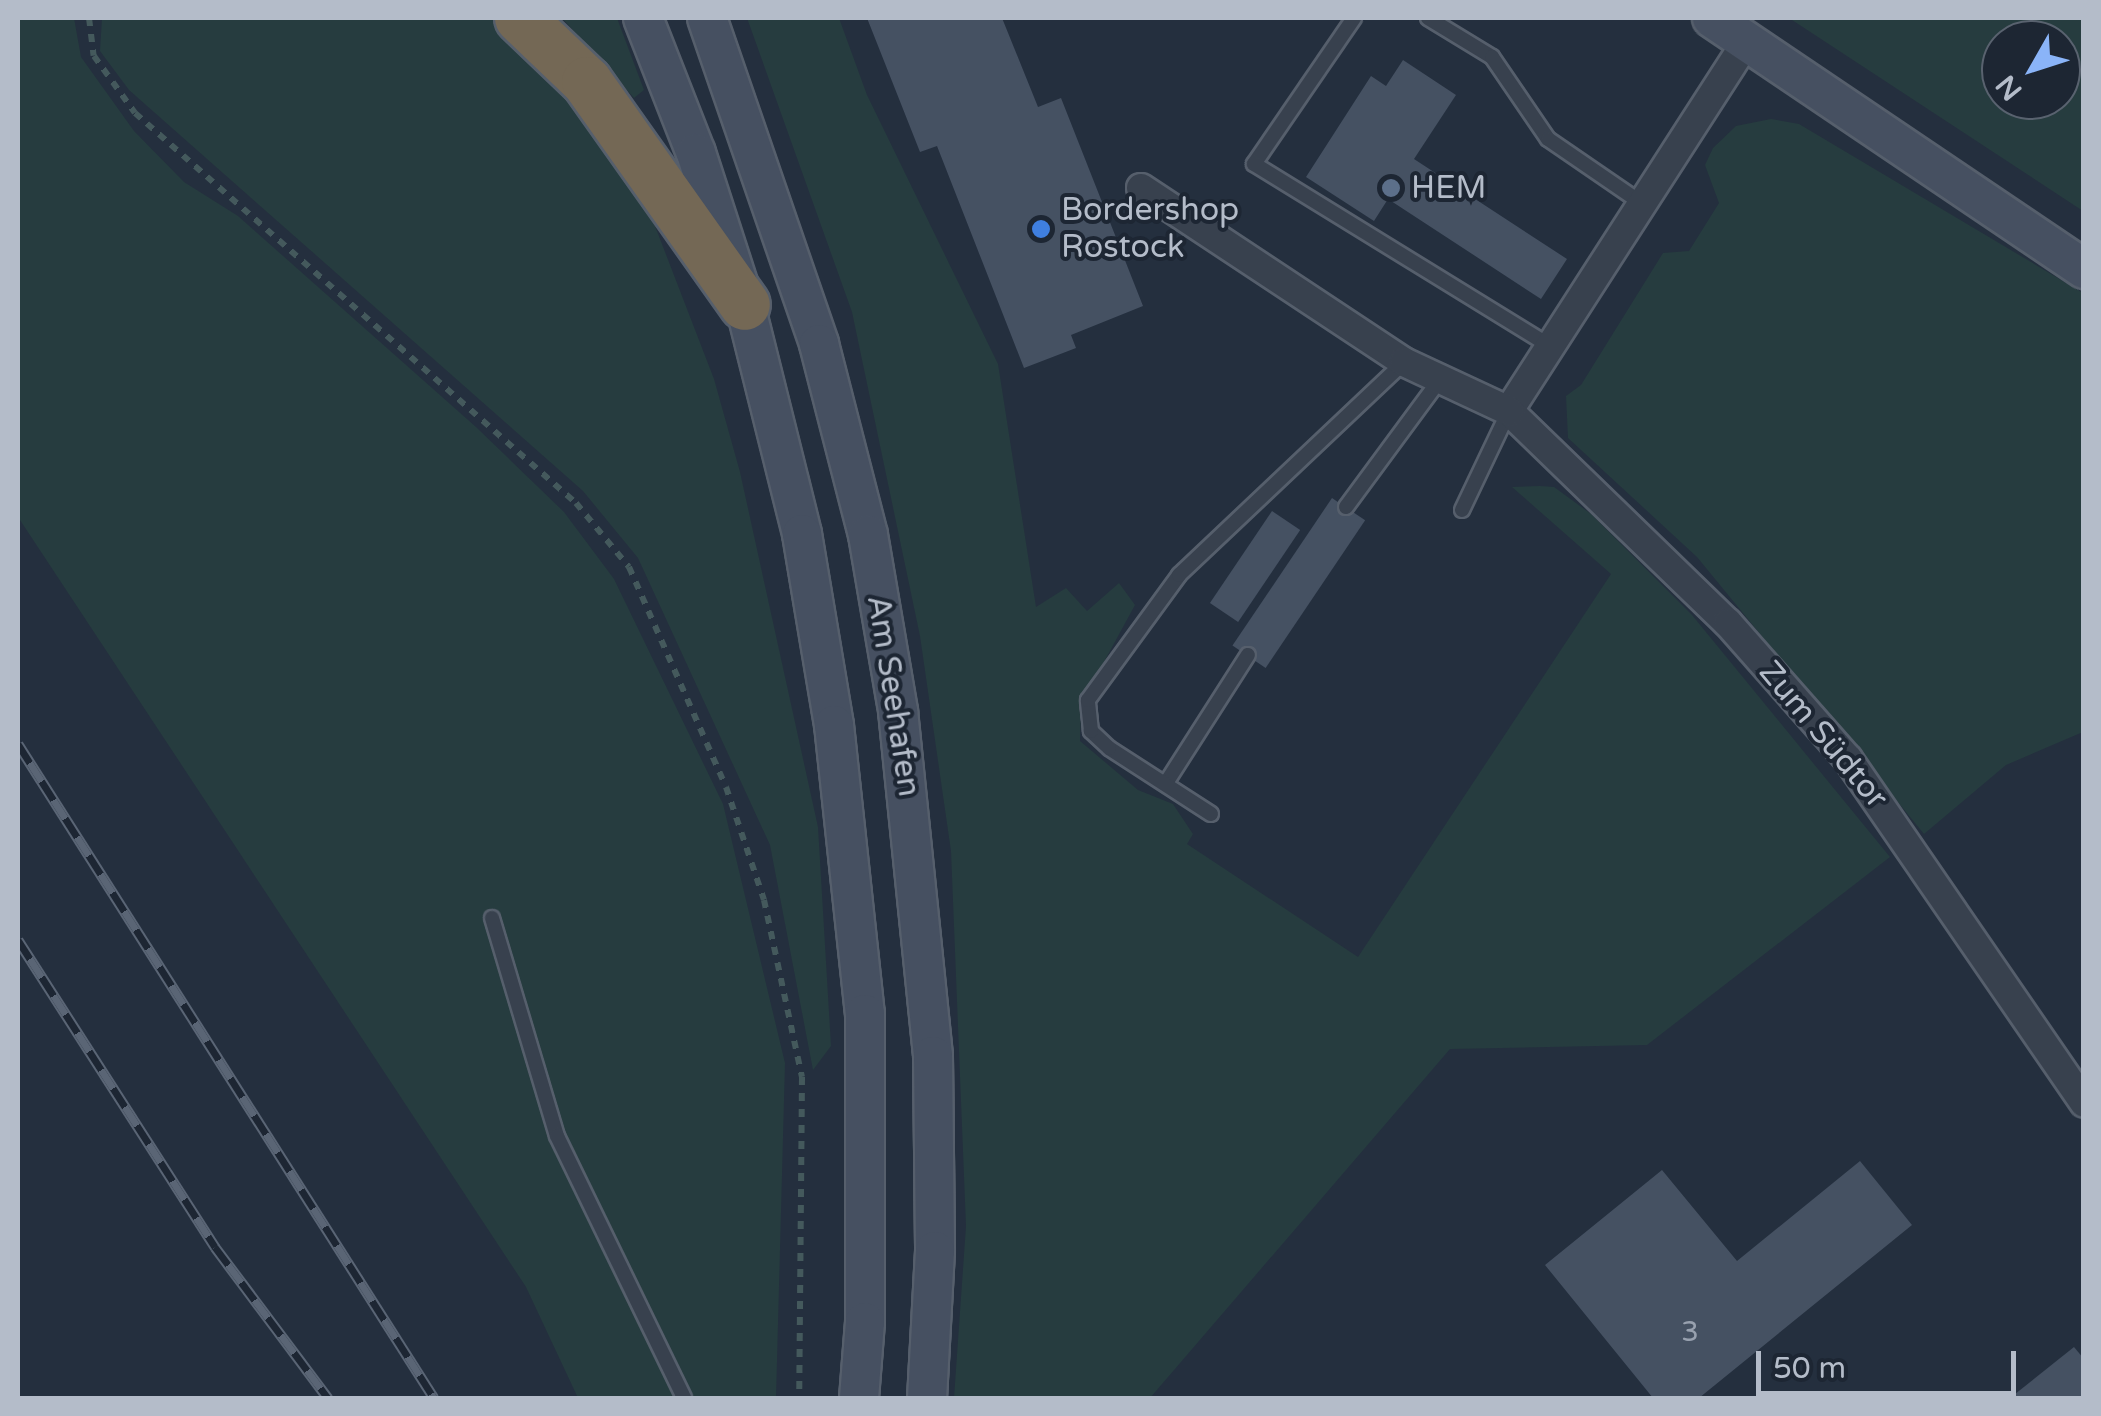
<!DOCTYPE html>
<meta charset="utf-8">
<style>
body{margin:0}
#map{position:relative;width:2101px;height:1416px;overflow:hidden;background:#242f3e;font-family:"Varela Round",sans-serif}
div>[style]{position:absolute}
.green>*{inset:0;background:#263c3f}
.building>*{inset:0;background:#455162;transform-origin:0 0}
.path>*{height:6px;margin-top:-3px;transform-origin:0;background:repeating-linear-gradient(90deg,#44595c 0 8px,transparent 0 16px)}
.roads{filter:drop-shadow(2px 0 #565f6c) drop-shadow(-2px 0 #565f6c) drop-shadow(0 2px #565f6c) drop-shadow(0 -2px #565f6c)}
.lane>*{height:14px;margin:-7px;padding:0 7px;transform-origin:7px;border-radius:7px;background:#38414e}
.street>*{height:28px;margin:-14px;padding:0 14px;transform-origin:14px;border-radius:14px;background:#38414e}
.secondary>*{height:38px;margin:-19px;padding:0 19px;transform-origin:19px;border-radius:19px;background:#465061}
.highway>*{height:50px;margin:-25px;padding:0 25px;transform-origin:25px;border-radius:25px;background:#746855}
.rail>*{height:11px;margin-top:-5.5px;transform-origin:0;background:repeating-linear-gradient(90deg,#1d2633 0 22px,#5a6575 0 44px);box-sizing:border-box;border-block:2px solid #5a6575}
.dots>*{width:28px;height:28px;translate:-50% -50%;box-sizing:border-box;border:5px solid #1d2633;border-radius:50%}
span{translate:-50% -50%;white-space:nowrap;text-align:center;line-height:1.15;-webkit-text-stroke:8px #1d2633;paint-order:stroke}
.number-label{font-size:28px;color:#98a1af}
.number-label span{-webkit-text-stroke-width:0}
.poi-label{font-size:32px;color:#b4bcc9}
.left{translate:0 -50%;text-align:left}
.street-label{font-size:32px;color:#b4bcc9}
.frame{position:absolute;inset:0;border:20px solid #b4bcc9;pointer-events:none}
.north{position:absolute;left:1981px;top:20px;width:100px;height:100px;box-sizing:border-box;background:#1d2633;border:2px solid #59626f;border-radius:50%;rotate:231deg;font-size:28px;font-weight:700;line-height:40px;text-align:center;color:#b4bcc9}
.north::after{content:'';display:block;margin:auto;width:35px;height:45px;background:#8ab4f8;clip-path:polygon(50% 0,100% 100%,50% 72%,0 100%)}
.scale{position:absolute;left:1756px;top:1351px;width:260px;height:45px;box-sizing:border-box;border:5px solid #b4bcc9;border-top:0;padding-left:12px;font-size:30px;line-height:35px;white-space:nowrap;color:#b4bcc9;-webkit-text-stroke:8px #1d2633;paint-order:stroke}
</style>
<div id="map">
<div class="green">
<div style="clip-path:polygon(18px 18px,74px 18px,81px 57px,134px 131px,184px 182px,238px 216px,476px 427px,564px 512px,614px 579px,723px 804px,785px 1063px,776px 1398px,578px 1398px,526px 1287px,18px 517px)"></div>
<div style="clip-path:polygon(102px 18px,494px 18px,575px 96px,655px 226px,714px 379px,740px 472px,818px 827px,831px 1046px,813px 1070px,770px 845px,638px 558px,583px 491px,129px 90px,100px 51px)"></div>
<div style="clip-path:polygon(562px 18px,617px 18px,644px 90px,634px 98px)"></div>
<div style="clip-path:polygon(747px 18px,839px 18px,867px 95px,998px 364px,1036px 607px,1066px 588px,1087px 611px,1119px 583px,1135px 605px,1081px 704px,1080px 741px,1138px 790px,1173px 804px,1193px 834px,1187px 844px,1358px 957px,1611px 574px,1512px 487px,1540px 486px,1554px 487px,1591px 514px,1692px 615px,1890px 857px,1647px 1045px,1450px 1049px,1150px 1398px,954px 1398px,966px 1226px,951px 851px,920px 636px,852px 312px)"></div>
<div style="clip-path:polygon(evenodd,1789px 18px,2083px 18px,2083px 211px,1789px 18px,2001px 40px,2061px 40px,2061px 100px,2001px 100px,2001px 40px)"></div>
<div style="clip-path:polygon(1771px 119px,1799px 124px,2083px 293px,2083px 732px,2006px 765px,1924px 834px,1697px 557px,1568px 438px,1566px 396px,1581px 385px,1663px 253px,1689px 251px,1719px 203px,1705px 165px,1713px 148px,1736px 126px)"></div>
</div>
<div class="building">
<div style="clip-path:polygon(867px 18px,1002px 18px,1038px 107px,1061px 98px,1143px 306px,1071px 335px,1076px 348px,1024px 368px,937px 146px,920px 152px)"></div>
<div style="clip-path:polygon(1403px 60px,1456px 95px,1414px 159px,1567px 259px,1541px 299px,1388px 199px,1374px 221px,1306px 177px,1371px 76px,1386px 86px)"></div>
<div style="left:1332px;top:498px;width:40px;height:178px;rotate:34deg"></div>
<div style="left:1272px;top:511px;width:34px;height:111px;rotate:34deg"></div>
<div style="clip-path:polygon(1860px 1161px,1912px 1225px,1699px 1398px,1653px 1398px,1545px 1265px,1662px 1170px,1737px 1261px)"></div>
<div style="clip-path:polygon(2074px 1347px,2084px 1359px,2084px 1398px,2010px 1398px)"></div>
</div>
<div class="path">
<div style="left:89px;top:18px;width:38px;rotate:83deg"></div>
<div style="left:94px;top:56px;width:70px;rotate:54.3deg"></div>
<div style="left:135px;top:113px;width:589px;rotate:41.49deg"></div>
<div style="left:576px;top:503px;width:83px;rotate:50.4deg"></div>
<div style="left:629px;top:567px;width:240px;rotate:66.2deg"></div>
<div style="left:726px;top:787px;width:119px;rotate:71.4deg"></div>
<div style="left:764px;top:900px;width:181px;rotate:77.9deg"></div>
<div style="left:802px;top:1077px;width:321px;rotate:90.5deg"></div>
</div>
<div class="roads">
<div class="lane">
<div style="left:1354px;top:18px;width:177px;rotate:124.4deg"></div>
<div style="left:1254px;top:164px;width:349px;rotate:31.6deg"></div>
<div style="left:1428px;top:18px;width:75px;rotate:31.4deg"></div>
<div style="left:1492px;top:57px;width:99px;rotate:55.7deg"></div>
<div style="left:1548px;top:139px;width:115px;rotate:34.4deg"></div>
<div style="left:1346px;top:507px;width:157px;rotate:-53.6deg"></div>
<div style="left:1462px;top:510px;width:110px;rotate:-64.6deg"></div>
<div style="left:1166px;top:783px;width:152px;rotate:-57.4deg"></div>
<div style="left:1211px;top:814px;width:121px;rotate:-147.1deg"></div>
<div style="left:1109px;top:748px;width:25px;rotate:-137deg"></div>
<div style="left:1091px;top:731px;width:31px;rotate:-96deg"></div>
<div style="left:1088px;top:700px;width:155px;rotate:-53.9deg"></div>
<div style="left:1179px;top:575px;width:310px;rotate:-43.4deg"></div>
<div style="left:492px;top:918px;width:227px;rotate:73.4deg"></div>
<div style="left:557px;top:1136px;width:291px;rotate:64.1deg"></div>
</div>
<div class="street">
<div style="left:1747px;top:41px;width:440px;rotate:122.8deg"></div>
<div style="left:1509px;top:411px;width:305px;rotate:44.1deg"></div>
<div style="left:1728px;top:623px;width:181px;rotate:48.6deg"></div>
<div style="left:1848px;top:759px;width:417px;rotate:55.5deg"></div>
<div style="left:1141px;top:188px;width:315px;rotate:33.5deg"></div>
<div style="left:1404px;top:362px;width:116px;rotate:25deg"></div>
</div>
<div class="secondary">
<div style="left:643px;top:18px;width:145px;rotate:68.6deg"></div>
<div style="left:696px;top:153px;width:160px;rotate:72.1deg"></div>
<div style="left:745px;top:305px;width:236px;rotate:76deg"></div>
<div style="left:802px;top:534px;width:194px;rotate:80.5deg"></div>
<div style="left:834px;top:725px;width:291px;rotate:83.9deg"></div>
<div style="left:865px;top:1014px;width:308px;rotate:90deg"></div>
<div style="left:865px;top:1322px;width:76px;rotate:94.5deg"></div>
<div style="left:707px;top:18px;width:345px;rotate:71deg"></div>
<div style="left:819px;top:344px;width:197px;rotate:75.6deg"></div>
<div style="left:868px;top:535px;width:179px;rotate:80.3deg"></div>
<div style="left:898px;top:711px;width:347px;rotate:84.2deg"></div>
<div style="left:933px;top:1056px;width:195px;rotate:89.4deg"></div>
<div style="left:935px;top:1251px;width:147px;rotate:93.1deg"></div>
<div style="left:1712px;top:18px;width:449px;rotate:34deg"></div>
</div>
<div class="highway">
<div style="left:520px;top:18px;width:93px;rotate:43.7deg"></div>
<div style="left:587px;top:82px;width:273px;rotate:54.7deg"></div>
</div>
</div>
<div class="rail">
<div style="left:18px;top:744px;width:775px;rotate:57.54deg"></div>
<div style="left:18px;top:940px;width:365px;rotate:57.3deg"></div>
<div style="left:215px;top:1247px;width:189px;rotate:53.2deg"></div>
</div>
<div class="dots">
<div style="left:1391px;top:188px;background:#5c6f8a"></div>
<div style="left:1041px;top:229px;background:#3f7fe0"></div>
</div>
<div class="number-label">
<span style="left:1690px;top:1332px">3</span>
</div>
<div class="poi-label">
<span class="left" style="left:1411px;top:188px">HEM</span>
<span class="left" style="left:1061px;top:229px">Bordershop<br>Rostock</span>
</div>
<div class="street-label">
<span style="left:893px;top:696px;rotate:81deg">Am Seehafen</span>
<span style="left:1823px;top:735px;rotate:50deg">Zum Südtor</span>
</div>
<div class="frame"></div>
<div class="north">N</div>
<div class="scale">50 m</div>
</div>
